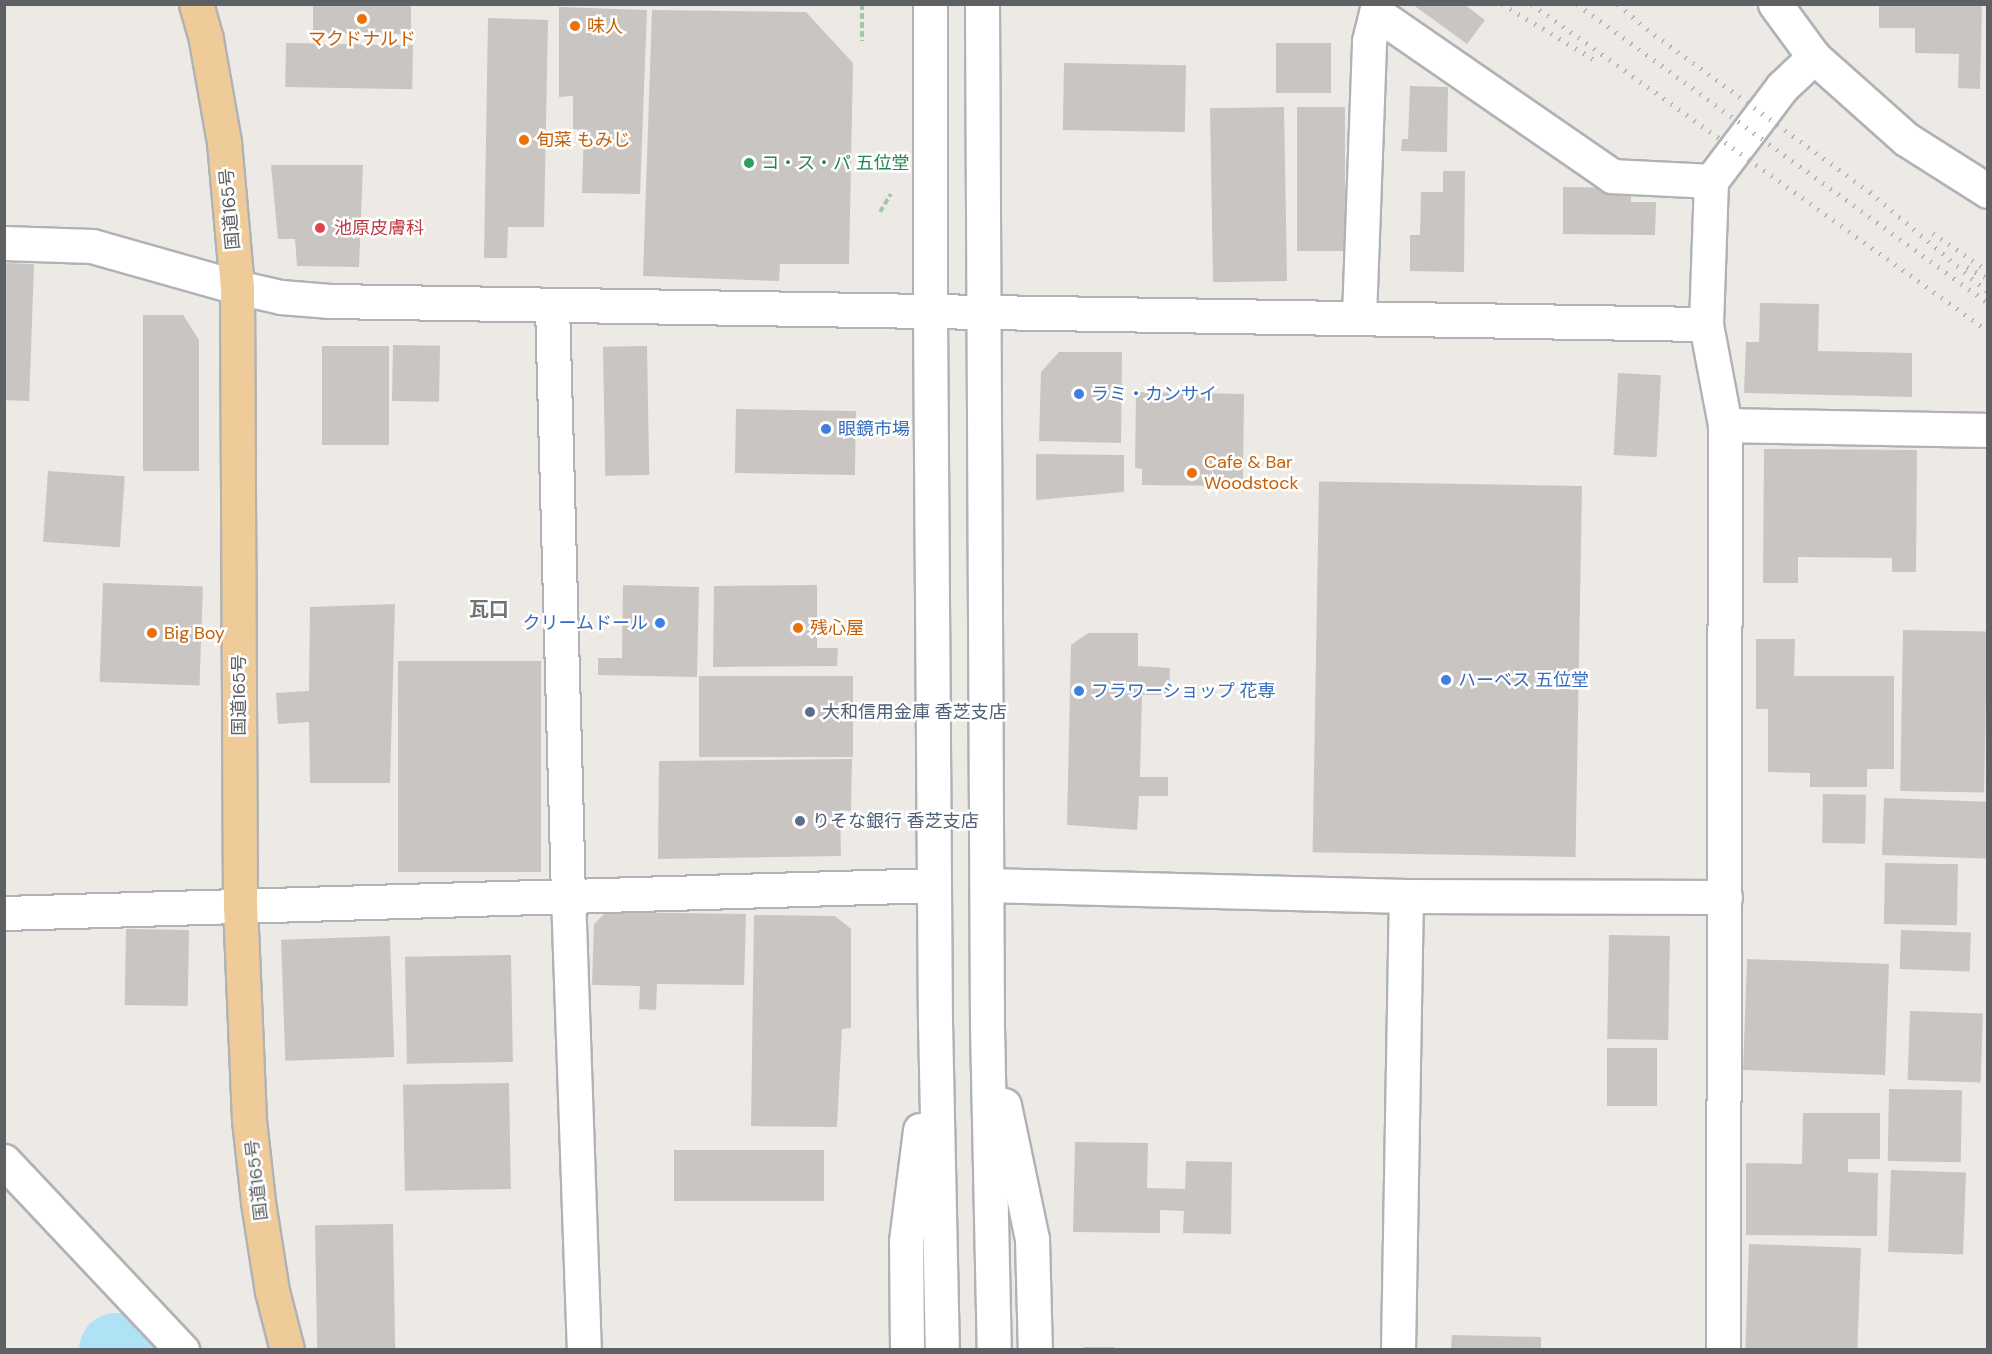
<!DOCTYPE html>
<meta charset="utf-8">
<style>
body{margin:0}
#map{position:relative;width:1992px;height:1354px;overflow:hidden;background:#edeae5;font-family:"DM Sans","Noto Sans JP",sans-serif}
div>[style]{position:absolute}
.river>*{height:74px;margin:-37px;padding:0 37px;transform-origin:37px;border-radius:37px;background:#afe2f4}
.building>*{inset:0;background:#c9c5c2;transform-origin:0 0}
.path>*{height:4px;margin-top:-2px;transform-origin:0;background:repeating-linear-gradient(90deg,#a2c7a6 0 6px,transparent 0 9px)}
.roads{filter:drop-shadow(2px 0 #b0b3b6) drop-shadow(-2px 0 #b0b3b6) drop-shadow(0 2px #b0b3b6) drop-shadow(0 -2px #b0b3b6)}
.minor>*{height:33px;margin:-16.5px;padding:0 16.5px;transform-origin:16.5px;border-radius:16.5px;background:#fff}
.highway>*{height:33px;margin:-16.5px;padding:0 16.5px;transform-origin:16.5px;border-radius:16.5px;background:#f0cb9a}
.rail>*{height:4.5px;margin-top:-2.25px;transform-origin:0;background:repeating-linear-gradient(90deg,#b1b2b2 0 1.5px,transparent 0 9.5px)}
.dots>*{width:16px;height:16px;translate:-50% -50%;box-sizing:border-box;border:3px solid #fff;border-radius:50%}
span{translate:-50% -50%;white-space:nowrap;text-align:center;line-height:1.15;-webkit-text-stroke:5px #fff;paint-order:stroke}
.food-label{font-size:18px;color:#c56008}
.left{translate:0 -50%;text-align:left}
.leisure-label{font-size:18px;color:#27864d}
.street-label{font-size:18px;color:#5d6164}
.health-label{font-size:18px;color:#be3a42}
.shop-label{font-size:18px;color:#366cbe}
.right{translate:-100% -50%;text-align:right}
.service-label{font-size:18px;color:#4e5e75}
.neighbourhood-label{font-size:20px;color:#6e7376;font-weight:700}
.frame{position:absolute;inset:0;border:6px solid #5d6164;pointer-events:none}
</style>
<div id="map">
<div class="river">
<div style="left:116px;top:1350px;width:7px"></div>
</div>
<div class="building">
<div style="left:313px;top:4px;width:98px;height:30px"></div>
<div style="clip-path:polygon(1412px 4px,1464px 4px,1485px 20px,1467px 44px)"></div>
<div style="clip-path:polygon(1879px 4px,1982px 4px,1980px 89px,1958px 88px,1959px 54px,1915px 53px,1915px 28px,1879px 28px)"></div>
<div style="clip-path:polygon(559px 7px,647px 10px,640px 194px,582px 193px,584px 130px,573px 129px,573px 96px,559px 97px)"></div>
<div style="clip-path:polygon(652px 10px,806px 12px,853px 63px,849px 264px,780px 264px,779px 281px,643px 276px)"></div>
<div style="clip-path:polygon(488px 18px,548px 20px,544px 227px,508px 227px,507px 258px,484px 258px)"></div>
<div style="left:286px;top:43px;width:127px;height:44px;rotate:1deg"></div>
<div style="left:1276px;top:43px;width:55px;height:50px"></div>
<div style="left:1064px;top:63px;width:122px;height:67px;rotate:1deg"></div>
<div style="clip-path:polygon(1410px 86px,1448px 87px,1447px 152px,1401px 151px,1402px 139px,1408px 139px)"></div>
<div style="left:1284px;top:107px;width:174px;height:74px;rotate:89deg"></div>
<div style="left:1297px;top:107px;width:48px;height:144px"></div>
<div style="clip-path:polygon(271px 165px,363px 165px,359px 267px,297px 266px,295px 239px,278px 239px)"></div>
<div style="clip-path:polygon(1443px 171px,1465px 171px,1464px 272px,1410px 271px,1410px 235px,1420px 235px,1421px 192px,1443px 192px)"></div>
<div style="clip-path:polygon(1563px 187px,1631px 188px,1631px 202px,1656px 202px,1655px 235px,1563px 234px)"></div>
<div style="left:4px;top:263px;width:30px;height:137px;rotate:2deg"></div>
<div style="clip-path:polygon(1760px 303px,1819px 304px,1818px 351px,1912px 353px,1912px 397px,1744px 393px,1746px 342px,1759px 342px)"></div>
<div style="clip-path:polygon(143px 315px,183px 315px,199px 340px,199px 471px,143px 471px)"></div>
<div style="left:393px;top:345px;width:47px;height:56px;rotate:1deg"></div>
<div style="left:322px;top:346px;width:67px;height:99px"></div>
<div style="left:647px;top:346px;width:129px;height:44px;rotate:89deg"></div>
<div style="clip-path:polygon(1059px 352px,1122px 352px,1121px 443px,1039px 441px,1041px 372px)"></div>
<div style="left:1618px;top:373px;width:43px;height:82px;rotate:3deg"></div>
<div style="clip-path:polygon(1136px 392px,1244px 394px,1243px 481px,1229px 480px,1229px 486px,1142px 485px,1142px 469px,1135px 468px)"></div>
<div style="left:736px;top:409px;width:120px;height:64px;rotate:1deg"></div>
<div style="clip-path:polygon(1764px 449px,1917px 450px,1916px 572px,1892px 572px,1892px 558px,1798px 557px,1798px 583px,1763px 583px)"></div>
<div style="clip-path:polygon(1036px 454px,1124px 455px,1124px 492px,1036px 500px)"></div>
<div style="left:48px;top:471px;width:77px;height:71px;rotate:4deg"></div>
<div style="left:1582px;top:486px;width:371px;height:263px;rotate:91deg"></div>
<div style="left:103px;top:583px;width:100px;height:99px;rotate:2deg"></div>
<div style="clip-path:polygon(623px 585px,699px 587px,697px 677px,598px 675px,598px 658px,622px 658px)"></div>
<div style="clip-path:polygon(817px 585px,817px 648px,838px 648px,837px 666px,713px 667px,714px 586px)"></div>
<div style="clip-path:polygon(395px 604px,390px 783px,310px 783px,309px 722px,278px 724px,276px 693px,309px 691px,310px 607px)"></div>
<div style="left:1903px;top:630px;width:84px;height:161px;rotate:1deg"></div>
<div style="clip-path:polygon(1088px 633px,1138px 633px,1138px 666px,1170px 668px,1169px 695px,1142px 695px,1140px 777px,1168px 777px,1168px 796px,1139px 796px,1137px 830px,1067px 825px,1071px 645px)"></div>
<div style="clip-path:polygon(1756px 639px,1795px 639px,1794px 676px,1894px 676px,1894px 769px,1867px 769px,1867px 787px,1810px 787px,1810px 773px,1768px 772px,1768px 709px,1756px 709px)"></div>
<div style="left:541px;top:661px;width:211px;height:143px;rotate:90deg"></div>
<div style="left:699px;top:676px;width:154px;height:81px"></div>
<div style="clip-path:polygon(852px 759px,851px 811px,840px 810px,841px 856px,658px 859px,659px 761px)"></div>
<div style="left:1823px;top:794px;width:43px;height:49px;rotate:1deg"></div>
<div style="left:1884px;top:798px;width:104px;height:57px;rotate:2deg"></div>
<div style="left:1885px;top:863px;width:73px;height:61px;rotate:1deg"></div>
<div style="clip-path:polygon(606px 912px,746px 914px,744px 985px,657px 984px,656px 1010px,639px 1009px,640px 986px,592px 985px,594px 924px)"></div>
<div style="clip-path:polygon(754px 915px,835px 916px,851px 929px,851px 1028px,842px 1029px,837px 1127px,751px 1126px)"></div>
<div style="left:126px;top:929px;width:63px;height:76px;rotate:1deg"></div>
<div style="left:1901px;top:930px;width:70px;height:39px;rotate:2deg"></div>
<div style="left:1609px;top:935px;width:61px;height:104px;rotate:1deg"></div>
<div style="left:390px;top:936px;width:121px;height:109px;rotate:88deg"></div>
<div style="left:511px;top:955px;width:107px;height:106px;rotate:89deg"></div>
<div style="left:1747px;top:959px;width:142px;height:111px;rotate:2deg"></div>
<div style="left:1910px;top:1011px;width:73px;height:69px;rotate:2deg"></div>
<div style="left:1607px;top:1048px;width:50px;height:58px"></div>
<div style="left:509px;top:1083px;width:106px;height:106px;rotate:89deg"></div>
<div style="left:1889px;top:1089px;width:73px;height:72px;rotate:1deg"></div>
<div style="clip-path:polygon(1803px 1113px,1880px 1113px,1880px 1159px,1848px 1159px,1848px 1172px,1878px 1173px,1877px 1236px,1746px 1235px,1746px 1163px,1802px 1164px)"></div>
<div style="clip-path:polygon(1075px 1142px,1148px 1143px,1147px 1188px,1185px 1189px,1186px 1161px,1232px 1162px,1231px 1234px,1183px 1233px,1184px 1211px,1160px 1210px,1160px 1233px,1073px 1232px)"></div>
<div style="left:674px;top:1150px;width:150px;height:51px"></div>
<div style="left:1891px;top:1170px;width:75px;height:82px;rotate:2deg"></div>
<div style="left:393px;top:1224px;width:126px;height:78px;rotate:89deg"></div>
<div style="left:1749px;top:1244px;width:112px;height:106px;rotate:2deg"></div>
<div style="clip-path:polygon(1452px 1335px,1541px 1337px,1541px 1350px,1451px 1350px)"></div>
<div style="left:1084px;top:1347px;width:30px;height:3px"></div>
</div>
<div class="path">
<div style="left:862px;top:4px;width:37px;rotate:90deg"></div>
<div style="left:880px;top:212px;width:21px;rotate:-59deg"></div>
</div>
<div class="roads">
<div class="minor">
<div style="left:930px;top:4px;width:309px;rotate:90deg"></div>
<div style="left:930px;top:313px;width:708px;rotate:89.6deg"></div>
<div style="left:935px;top:1021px;width:329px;rotate:88.8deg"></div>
<div style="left:982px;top:4px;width:1022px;rotate:89.72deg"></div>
<div style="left:987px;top:1026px;width:324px;rotate:88.8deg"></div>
<div style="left:1814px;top:57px;width:123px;rotate:41.7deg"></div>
<div style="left:1906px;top:139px;width:97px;rotate:32.4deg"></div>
<div style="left:4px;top:243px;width:88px;rotate:2deg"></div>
<div style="left:92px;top:246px;width:151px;rotate:15.8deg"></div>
<div style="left:237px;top:287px;width:45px;rotate:12.8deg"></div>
<div style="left:281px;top:297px;width:49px;rotate:4.7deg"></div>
<div style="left:330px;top:301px;width:1376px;rotate:0.96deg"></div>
<div style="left:552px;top:305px;width:590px;rotate:88.45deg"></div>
<div style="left:568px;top:895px;width:455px;rotate:88deg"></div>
<div style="left:1359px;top:317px;width:276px;rotate:-87.9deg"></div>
<div style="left:1369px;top:41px;width:29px;rotate:-76deg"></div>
<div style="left:1376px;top:13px;width:287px;rotate:34.6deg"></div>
<div style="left:1612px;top:176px;width:99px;rotate:2.9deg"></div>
<div style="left:1725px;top:425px;width:263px;rotate:1.1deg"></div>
<div style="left:987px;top:885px;width:419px;rotate:1.5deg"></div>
<div style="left:1406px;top:896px;width:319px;rotate:0.2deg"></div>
<div style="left:4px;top:913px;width:930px;rotate:-1.72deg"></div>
<div style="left:1004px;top:1105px;width:137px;rotate:78.2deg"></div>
<div style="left:1032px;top:1239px;width:111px;rotate:88.5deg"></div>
<div style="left:4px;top:1161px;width:260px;rotate:46.7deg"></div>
<div style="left:907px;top:1350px;width:109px;rotate:-90.5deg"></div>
<div style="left:906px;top:1241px;width:112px;rotate:-82.8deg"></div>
<div style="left:1398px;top:1350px;width:454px;rotate:-89deg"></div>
<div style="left:1723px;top:1350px;width:925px;rotate:-89.88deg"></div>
<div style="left:1725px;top:425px;width:103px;rotate:-100.7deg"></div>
<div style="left:1706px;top:324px;width:143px;rotate:-88deg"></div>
<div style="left:1711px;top:181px;width:118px;rotate:-52.9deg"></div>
<div style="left:1782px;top:87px;width:44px;rotate:-43.2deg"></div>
<div style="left:1814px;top:57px;width:66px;rotate:-126.3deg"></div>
</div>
<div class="highway">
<div style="left:196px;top:4px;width:37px;rotate:74deg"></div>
<div style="left:206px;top:40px;width:104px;rotate:80deg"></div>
<div style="left:224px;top:142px;width:146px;rotate:84.9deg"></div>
<div style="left:237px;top:287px;width:618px;rotate:89.72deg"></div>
<div style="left:240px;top:905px;width:215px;rotate:87.6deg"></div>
<div style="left:249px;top:1120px;width:82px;rotate:83.7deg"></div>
<div style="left:258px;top:1202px;width:90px;rotate:81.1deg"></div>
<div style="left:272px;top:1291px;width:61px;rotate:75.7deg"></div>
</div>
</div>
<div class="rail">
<div style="left:1502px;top:4px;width:112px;rotate:31.1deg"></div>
<div style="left:1532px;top:4px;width:561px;rotate:35.64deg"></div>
<div style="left:1577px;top:4px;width:508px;rotate:36.04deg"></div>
<div style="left:1618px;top:4px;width:38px;rotate:41deg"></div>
<div style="left:1647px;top:29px;width:276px;rotate:36.2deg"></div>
<div style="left:1870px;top:192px;width:155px;rotate:40.3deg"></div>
<div style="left:1933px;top:233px;width:63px;rotate:34.7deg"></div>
<div style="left:1967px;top:267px;width:24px;rotate:28deg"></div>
</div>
<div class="dots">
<div style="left:362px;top:19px;background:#e8710a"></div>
<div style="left:575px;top:26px;background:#e8710a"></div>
<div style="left:524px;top:140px;background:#e8710a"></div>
<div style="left:749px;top:163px;background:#2e9e5b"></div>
<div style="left:320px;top:228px;background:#e0444e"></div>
<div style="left:1079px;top:394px;background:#3f7fe0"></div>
<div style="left:826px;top:429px;background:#3f7fe0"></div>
<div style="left:1192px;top:473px;background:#e8710a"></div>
<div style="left:660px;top:623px;background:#3f7fe0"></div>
<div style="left:798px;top:628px;background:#e8710a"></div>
<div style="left:152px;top:633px;background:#e8710a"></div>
<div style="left:1446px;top:680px;background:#3f7fe0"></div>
<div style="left:1079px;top:691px;background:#3f7fe0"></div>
<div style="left:810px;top:712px;background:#5c6f8a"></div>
<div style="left:800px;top:821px;background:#5c6f8a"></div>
</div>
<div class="food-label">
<span class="left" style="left:587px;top:26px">味人</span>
<span style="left:362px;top:39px">マクドナルド</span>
<span class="left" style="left:536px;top:140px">旬菜 もみじ</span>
<span class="left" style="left:1204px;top:473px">Cafe &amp; Bar<br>Woodstock</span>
<span class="left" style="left:810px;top:628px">残心屋</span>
<span class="left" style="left:164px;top:633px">Big Boy</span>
</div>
<div class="leisure-label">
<span class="left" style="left:761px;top:163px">コ・ス・パ 五位堂</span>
</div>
<div class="street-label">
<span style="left:230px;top:209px;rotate:-95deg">国道165号</span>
<span style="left:239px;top:695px;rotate:-90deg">国道165号</span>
<span style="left:257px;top:1180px;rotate:-97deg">国道165号</span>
</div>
<div class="health-label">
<span class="left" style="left:334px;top:228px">池原皮膚科</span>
</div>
<div class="shop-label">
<span class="left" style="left:1091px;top:394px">ラミ・カンサイ</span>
<span class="left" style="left:838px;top:429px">眼鏡市場</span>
<span class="right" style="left:648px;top:623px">クリームドール</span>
<span class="left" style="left:1458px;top:680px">ハーベス 五位堂</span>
<span class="left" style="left:1091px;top:691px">フラワーショップ 花専</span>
</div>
<div class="service-label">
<span class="left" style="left:822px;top:712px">大和信用金庫 香芝支店</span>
<span class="left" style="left:812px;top:821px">りそな銀行 香芝支店</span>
</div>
<div class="neighbourhood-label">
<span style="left:489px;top:609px">瓦口</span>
</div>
<div class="frame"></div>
</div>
